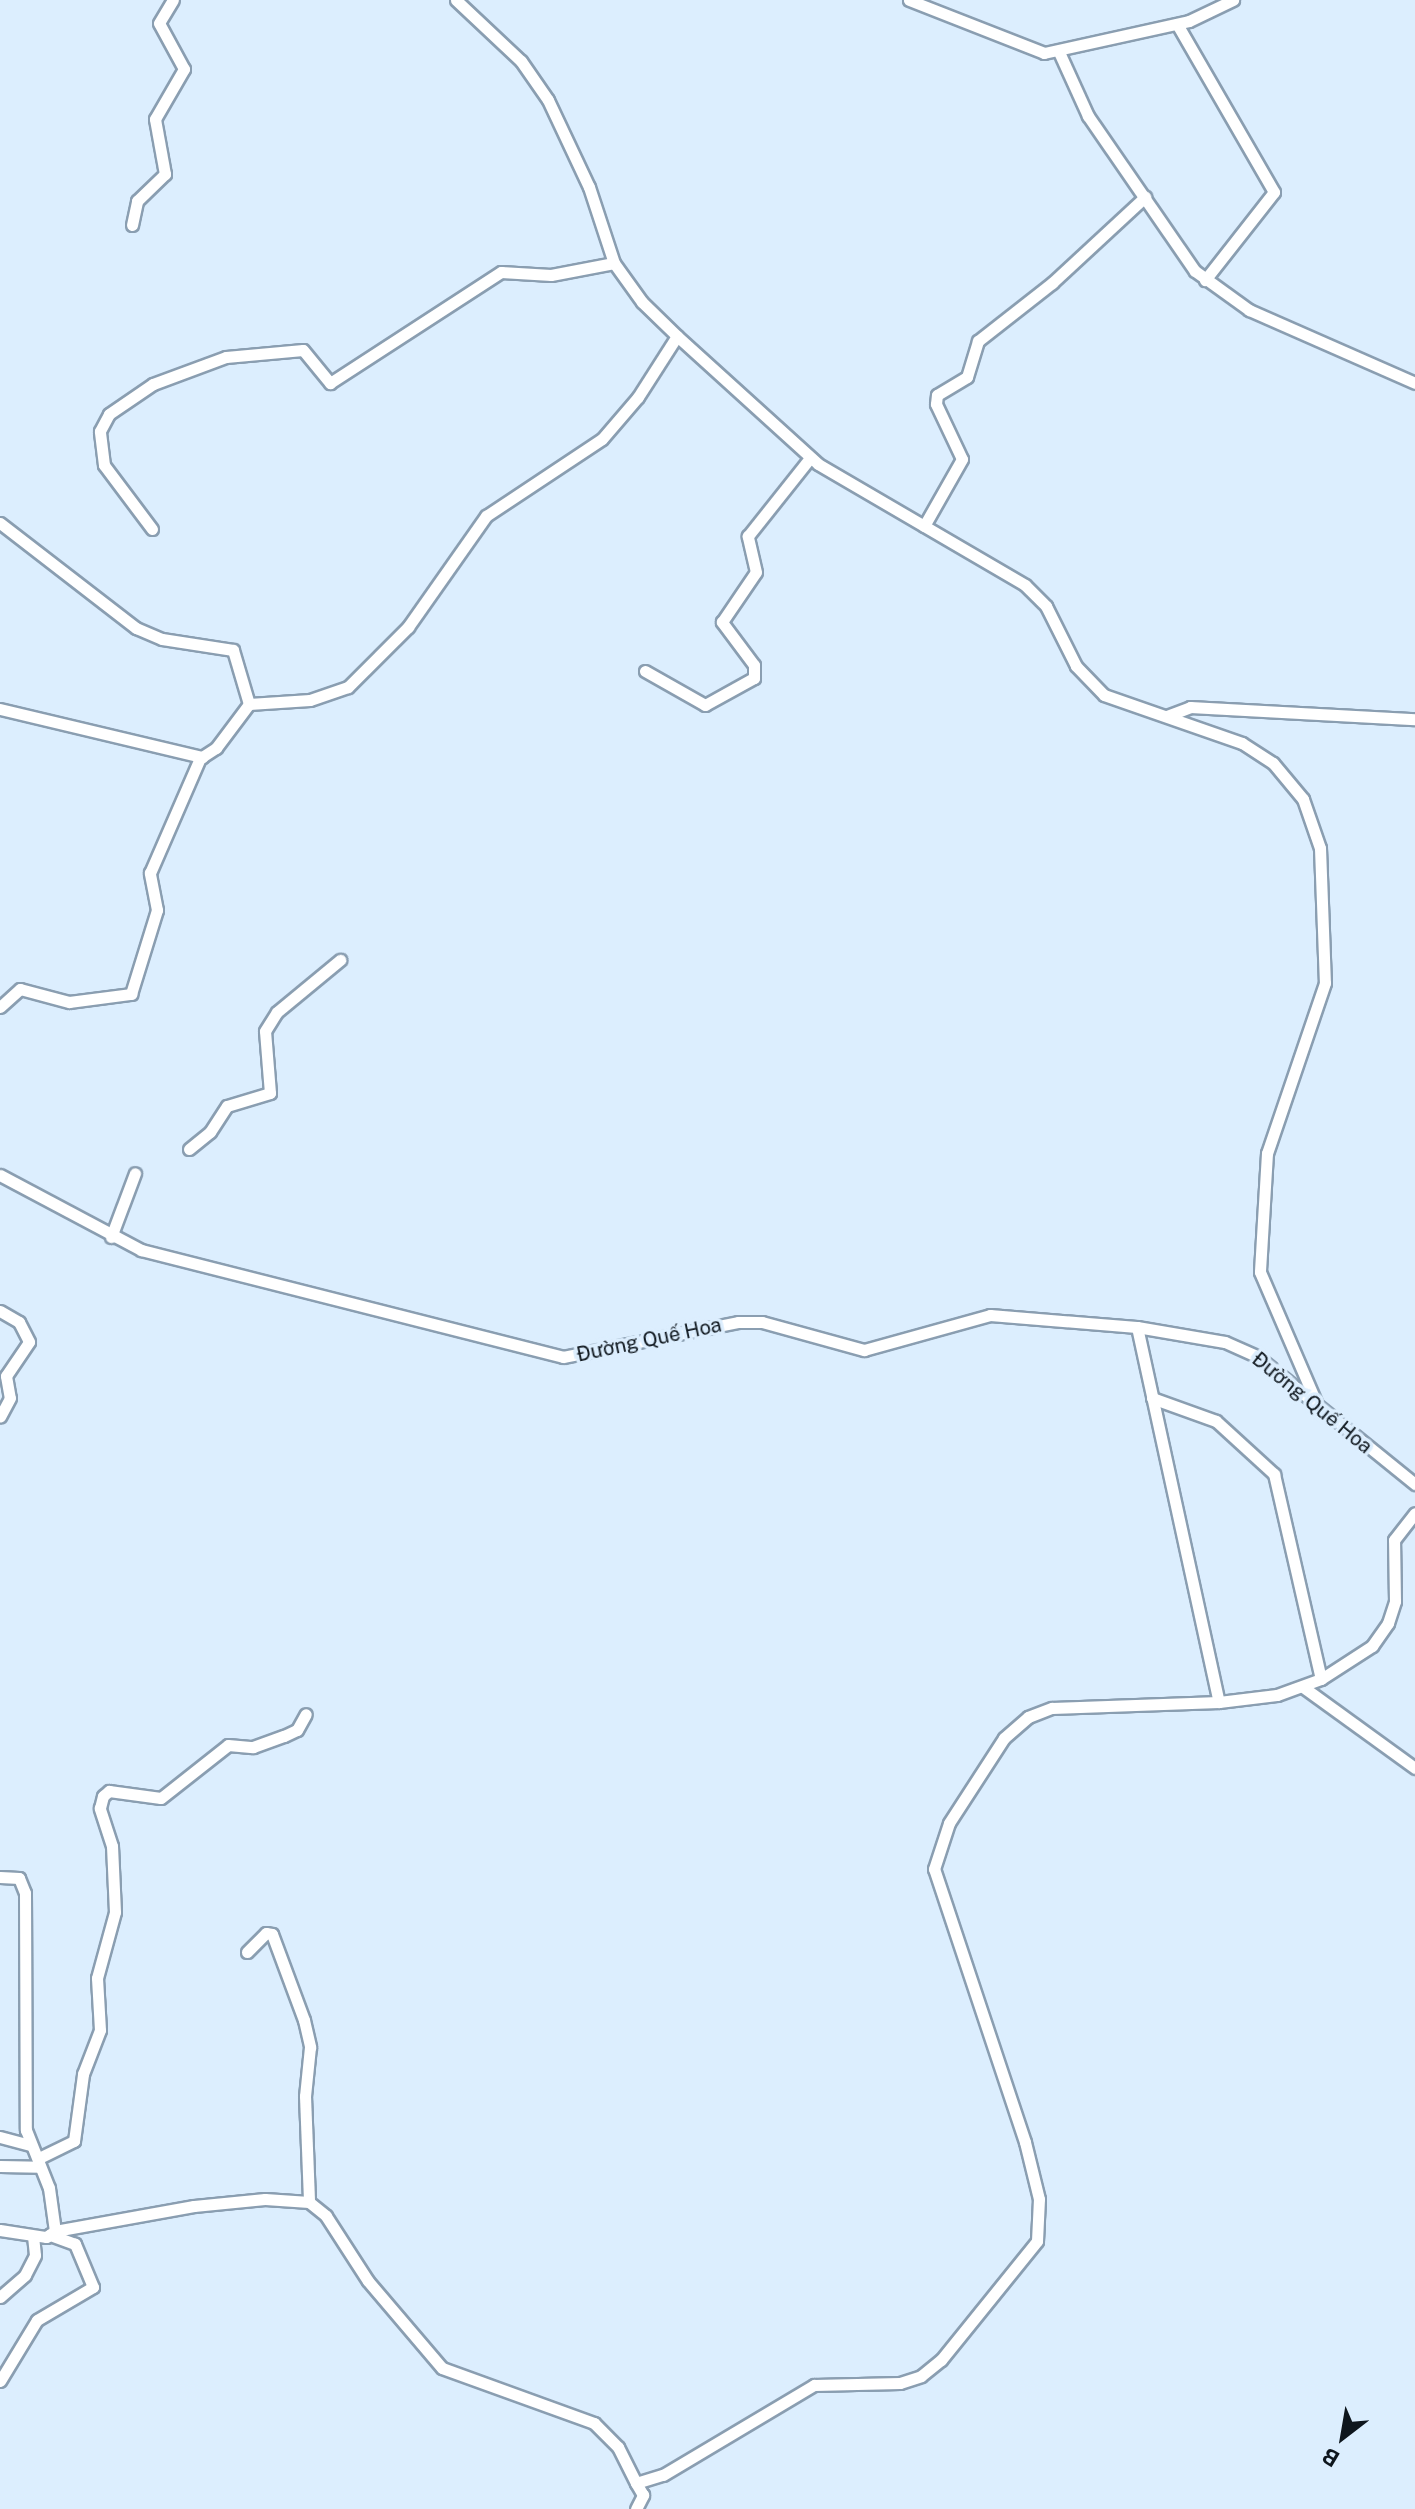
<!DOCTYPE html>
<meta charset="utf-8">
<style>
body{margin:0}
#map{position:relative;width:1415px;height:2509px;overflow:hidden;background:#dceefe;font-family:"Public Sans",sans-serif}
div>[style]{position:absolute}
.roads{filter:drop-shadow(2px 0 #8a9eb1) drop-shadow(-2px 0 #8a9eb1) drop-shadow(0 2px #8a9eb1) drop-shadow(0 -2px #8a9eb1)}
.minor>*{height:11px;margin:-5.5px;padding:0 5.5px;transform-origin:5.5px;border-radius:5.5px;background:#fff}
span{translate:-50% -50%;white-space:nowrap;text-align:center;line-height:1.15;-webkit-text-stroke:7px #dceefe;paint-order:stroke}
.street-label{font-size:20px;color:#0e161d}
.north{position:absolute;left:1303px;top:2397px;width:80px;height:80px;-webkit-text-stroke:6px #dceefe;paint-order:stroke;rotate:211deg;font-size:22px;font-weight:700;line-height:32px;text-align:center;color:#0e161d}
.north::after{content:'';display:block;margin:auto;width:28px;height:36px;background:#0e161d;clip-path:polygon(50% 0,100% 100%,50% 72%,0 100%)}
</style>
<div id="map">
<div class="roads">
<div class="minor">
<div style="left:456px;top:0;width:89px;rotate:43.2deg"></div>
<div style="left:521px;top:61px;width:47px;rotate:55.3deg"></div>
<div style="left:548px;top:100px;width:96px;rotate:64.8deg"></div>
<div style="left:589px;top:187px;width:80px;rotate:71.8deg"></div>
<div style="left:614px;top:263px;width:48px;rotate:54.3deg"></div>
<div style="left:642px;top:302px;width:49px;rotate:44.2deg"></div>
<div style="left:677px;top:336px;width:190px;rotate:42.2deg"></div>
<div style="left:818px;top:464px;width:240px;rotate:30.3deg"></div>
<div style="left:1025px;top:585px;width:30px;rotate:45deg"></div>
<div style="left:1046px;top:606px;width:67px;rotate:63.4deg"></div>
<div style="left:1076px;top:666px;width:40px;rotate:46deg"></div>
<div style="left:1104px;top:695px;width:146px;rotate:19.2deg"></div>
<div style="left:1242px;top:743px;width:37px;rotate:33deg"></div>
<div style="left:1273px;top:763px;width:47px;rotate:50.2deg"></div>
<div style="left:1303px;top:799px;width:52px;rotate:70.9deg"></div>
<div style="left:1320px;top:848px;width:135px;rotate:87.9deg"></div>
<div style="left:1325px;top:983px;width:180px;rotate:108.8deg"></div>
<div style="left:1267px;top:1153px;width:119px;rotate:93.4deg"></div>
<div style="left:1260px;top:1272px;width:149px;rotate:66.7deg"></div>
<div style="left:909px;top:0;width:145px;rotate:21.4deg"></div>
<div style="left:1044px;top:53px;width:148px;rotate:-12.4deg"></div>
<div style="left:1189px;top:21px;width:49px;rotate:-25.5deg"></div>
<div style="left:1177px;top:24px;width:194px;rotate:60deg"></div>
<div style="left:1274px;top:192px;width:112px;rotate:128.1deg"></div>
<div style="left:1059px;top:52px;width:70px;rotate:65.6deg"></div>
<div style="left:1088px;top:116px;width:188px;rotate:55.4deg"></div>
<div style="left:1195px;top:271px;width:67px;rotate:35.8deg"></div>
<div style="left:1249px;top:310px;width:181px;rotate:23.7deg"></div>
<div style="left:132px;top:225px;width:25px;rotate:-78deg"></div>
<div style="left:137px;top:201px;width:39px;rotate:-44deg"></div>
<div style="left:165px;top:174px;width:56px;rotate:-100.3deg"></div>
<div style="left:155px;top:119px;width:58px;rotate:-59.9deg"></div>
<div style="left:184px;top:69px;width:52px;rotate:-118.5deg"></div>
<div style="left:159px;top:23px;width:27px;rotate:-59deg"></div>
<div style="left:0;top:523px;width:172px;rotate:37.7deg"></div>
<div style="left:136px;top:628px;width:28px;rotate:23deg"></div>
<div style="left:162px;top:639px;width:72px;rotate:8.8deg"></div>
<div style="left:233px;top:650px;width:56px;rotate:73.5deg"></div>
<div style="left:924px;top:526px;width:77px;rotate:-60.4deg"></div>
<div style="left:962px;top:459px;width:61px;rotate:-115.3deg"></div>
<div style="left:936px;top:404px;width:9px;rotate:-84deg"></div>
<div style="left:937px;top:395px;width:35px;rotate:-31deg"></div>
<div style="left:967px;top:377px;width:38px;rotate:-73deg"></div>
<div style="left:978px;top:341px;width:94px;rotate:-38.1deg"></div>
<div style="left:1052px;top:283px;width:127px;rotate:-42.8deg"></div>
<div style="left:152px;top:529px;width:80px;rotate:-126.9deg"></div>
<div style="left:104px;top:465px;width:34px;rotate:-97deg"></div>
<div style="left:100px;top:431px;width:19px;rotate:-62deg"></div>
<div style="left:109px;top:414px;width:53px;rotate:-34.3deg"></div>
<div style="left:153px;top:384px;width:78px;rotate:-20.3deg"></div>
<div style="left:226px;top:357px;width:77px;rotate:-5.2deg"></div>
<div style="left:303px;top:350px;width:43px;rotate:50.7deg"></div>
<div style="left:330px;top:383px;width:204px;rotate:-33deg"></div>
<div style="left:501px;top:272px;width:50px;rotate:3.4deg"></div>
<div style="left:551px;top:275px;width:64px;rotate:-10.8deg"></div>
<div style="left:645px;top:671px;width:69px;rotate:29.5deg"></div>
<div style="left:705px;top:705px;width:56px;rotate:-28.9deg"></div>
<div style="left:754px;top:678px;width:13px;rotate:-90deg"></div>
<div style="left:754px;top:665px;width:54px;rotate:-126.7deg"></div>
<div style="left:722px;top:622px;width:60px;rotate:-55.8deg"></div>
<div style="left:756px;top:572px;width:37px;rotate:-103deg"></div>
<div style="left:748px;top:536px;width:100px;rotate:-51.5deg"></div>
<div style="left:0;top:709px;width:208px;rotate:13.4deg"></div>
<div style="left:202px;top:757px;width:17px;rotate:-33deg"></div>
<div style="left:216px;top:748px;width:55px;rotate:-53.1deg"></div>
<div style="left:249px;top:704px;width:61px;rotate:-3.8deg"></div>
<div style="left:310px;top:700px;width:40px;rotate:-18.9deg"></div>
<div style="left:348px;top:687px;width:85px;rotate:-45deg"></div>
<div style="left:408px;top:627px;width:136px;rotate:-54.9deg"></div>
<div style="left:486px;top:516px;width:139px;rotate:-33.6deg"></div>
<div style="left:602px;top:439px;width:55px;rotate:-49.4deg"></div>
<div style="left:638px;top:397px;width:72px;rotate:-57.4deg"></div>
<div style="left:1167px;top:716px;width:25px;rotate:-21deg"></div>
<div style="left:1190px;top:707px;width:225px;rotate:3.1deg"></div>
<div style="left:0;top:1007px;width:27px;rotate:-42deg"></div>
<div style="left:20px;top:989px;width:51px;rotate:14.9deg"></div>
<div style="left:69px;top:1002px;width:63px;rotate:-7.4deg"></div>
<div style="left:131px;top:994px;width:88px;rotate:-72.8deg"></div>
<div style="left:157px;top:910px;width:38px;rotate:-101deg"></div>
<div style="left:150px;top:873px;width:125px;rotate:-66.5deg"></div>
<div style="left:189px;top:1149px;width:27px;rotate:-39deg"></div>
<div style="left:210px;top:1132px;width:31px;rotate:-57deg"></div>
<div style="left:227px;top:1106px;width:45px;rotate:-16.8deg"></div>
<div style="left:270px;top:1093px;width:62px;rotate:-94.6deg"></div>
<div style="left:265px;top:1031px;width:22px;rotate:-58deg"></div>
<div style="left:277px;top:1012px;width:82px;rotate:-39.5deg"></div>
<div style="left:0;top:1175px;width:160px;rotate:28deg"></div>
<div style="left:141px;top:1250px;width:435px;rotate:14.2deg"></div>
<div style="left:563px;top:1357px;width:178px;rotate:-11.3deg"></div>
<div style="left:738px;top:1322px;width:24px"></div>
<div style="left:762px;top:1322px;width:106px;rotate:15.4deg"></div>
<div style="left:864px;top:1350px;width:131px;rotate:-15.5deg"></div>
<div style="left:990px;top:1315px;width:147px;rotate:4.7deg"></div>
<div style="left:1137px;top:1327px;width:89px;rotate:9.7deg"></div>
<div style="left:1225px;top:1342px;width:36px;rotate:24deg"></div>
<div style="left:1258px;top:1357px;width:202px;rotate:39deg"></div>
<div style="left:111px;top:1237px;width:68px;rotate:-69.4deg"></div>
<div style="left:0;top:1311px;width:22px;rotate:30deg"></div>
<div style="left:19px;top:1322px;width:22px;rotate:63deg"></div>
<div style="left:29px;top:1342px;width:41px;rotate:124.1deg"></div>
<div style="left:6px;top:1376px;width:22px;rotate:80deg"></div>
<div style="left:10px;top:1398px;width:21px;rotate:118deg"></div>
<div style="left:1137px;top:1327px;width:384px;rotate:77.7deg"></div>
<div style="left:1152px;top:1398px;width:68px;rotate:19.8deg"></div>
<div style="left:1216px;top:1421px;width:79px;rotate:42.4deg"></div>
<div style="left:1274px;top:1474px;width:210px;rotate:77.1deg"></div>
<div style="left:1303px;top:1687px;width:138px;rotate:35.9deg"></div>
<div style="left:0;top:1877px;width:19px;rotate:3deg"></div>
<div style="left:19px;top:1878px;width:16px;rotate:68deg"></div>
<div style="left:25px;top:1893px;width:237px;rotate:89.8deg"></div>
<div style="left:26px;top:2130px;width:62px;rotate:68.4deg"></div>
<div style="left:49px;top:2188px;width:43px;rotate:82.1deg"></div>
<div style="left:247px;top:1952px;width:27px;rotate:-45deg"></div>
<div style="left:266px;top:1933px;width:6px;rotate:9deg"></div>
<div style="left:272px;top:1934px;width:92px;rotate:69.6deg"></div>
<div style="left:304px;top:2020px;width:28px;rotate:77deg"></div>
<div style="left:310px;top:2047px;width:49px;rotate:95.8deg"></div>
<div style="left:305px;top:2096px;width:106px;rotate:87.8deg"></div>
<div style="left:0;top:2137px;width:31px;rotate:15deg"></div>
<div style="left:39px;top:2158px;width:39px;rotate:-26deg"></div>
<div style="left:74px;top:2141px;width:68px;rotate:-82.3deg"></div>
<div style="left:83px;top:2074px;width:47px;rotate:-68.9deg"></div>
<div style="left:100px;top:2030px;width:52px;rotate:-93.3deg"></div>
<div style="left:97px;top:1978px;width:68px;rotate:-74.7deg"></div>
<div style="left:115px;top:1912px;width:66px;rotate:-92.6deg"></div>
<div style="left:112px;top:1846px;width:40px;rotate:-108deg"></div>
<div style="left:100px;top:1808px;width:12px;rotate:-76deg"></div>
<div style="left:103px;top:1796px;width:8px;rotate:-40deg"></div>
<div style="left:109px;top:1791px;width:52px;rotate:7.7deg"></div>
<div style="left:161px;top:1798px;width:85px;rotate:-38.3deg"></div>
<div style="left:228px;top:1745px;width:25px;rotate:5deg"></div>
<div style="left:253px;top:1747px;width:33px;rotate:-20deg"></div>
<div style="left:284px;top:1736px;width:14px;rotate:-25deg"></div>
<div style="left:297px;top:1730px;width:18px;rotate:-61deg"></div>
<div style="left:0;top:2166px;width:39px;rotate:1deg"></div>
<div style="left:0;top:2230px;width:47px;rotate:8.7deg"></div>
<div style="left:46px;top:2237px;width:11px;rotate:-34deg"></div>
<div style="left:55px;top:2231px;width:141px;rotate:-10.2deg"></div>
<div style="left:194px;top:2206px;width:71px;rotate:-5.6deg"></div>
<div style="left:265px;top:2199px;width:44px;rotate:3.9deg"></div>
<div style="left:309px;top:2202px;width:22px;rotate:39deg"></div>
<div style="left:326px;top:2216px;width:77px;rotate:57.1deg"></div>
<div style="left:368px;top:2281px;width:114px;rotate:49.6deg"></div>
<div style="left:442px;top:2368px;width:162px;rotate:19.9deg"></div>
<div style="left:594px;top:2423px;width:34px;rotate:45deg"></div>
<div style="left:618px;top:2447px;width:40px;rotate:63.4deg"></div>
<div style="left:0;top:2297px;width:33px;rotate:-41deg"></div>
<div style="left:25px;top:2275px;width:22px;rotate:-63deg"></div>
<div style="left:35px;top:2255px;width:19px;rotate:-96deg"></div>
<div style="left:0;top:2381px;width:71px;rotate:-58.8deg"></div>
<div style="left:37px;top:2320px;width:65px;rotate:-30.5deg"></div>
<div style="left:93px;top:2287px;width:47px;rotate:-112.7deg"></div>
<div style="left:75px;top:2244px;width:27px;rotate:-160deg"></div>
<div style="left:636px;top:2509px;width:16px;rotate:-63deg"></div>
<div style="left:643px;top:2495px;width:14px;rotate:-120deg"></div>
<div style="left:636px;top:2483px;width:28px;rotate:-17deg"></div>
<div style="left:663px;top:2475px;width:176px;rotate:-30.8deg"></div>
<div style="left:814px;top:2385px;width:86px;rotate:-1.3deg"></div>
<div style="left:900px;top:2383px;width:22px;rotate:-18deg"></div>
<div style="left:921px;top:2376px;width:26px;rotate:-39deg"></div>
<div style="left:941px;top:2360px;width:153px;rotate:-51.1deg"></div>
<div style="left:1037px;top:2241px;width:42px;rotate:-87.3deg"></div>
<div style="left:1039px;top:2199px;width:59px;rotate:-103.8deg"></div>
<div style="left:1025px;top:2142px;width:288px;rotate:-108.4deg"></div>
<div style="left:934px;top:1869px;width:48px;rotate:-71.9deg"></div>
<div style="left:949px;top:1823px;width:101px;rotate:-57.1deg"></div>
<div style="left:1004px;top:1738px;width:32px;rotate:-41deg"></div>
<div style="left:1028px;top:1717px;width:26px;rotate:-21deg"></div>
<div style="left:1052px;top:1708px;width:167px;rotate:-2.1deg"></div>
<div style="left:1219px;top:1702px;width:58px;rotate:-6.9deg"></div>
<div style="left:1277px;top:1695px;width:47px;rotate:-20deg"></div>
<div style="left:1321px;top:1679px;width:61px;rotate:-32.9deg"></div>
<div style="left:1372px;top:1646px;width:28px;rotate:-55deg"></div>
<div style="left:1388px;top:1623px;width:23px;rotate:-72deg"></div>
<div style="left:1395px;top:1601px;width:61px;rotate:-90.9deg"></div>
<div style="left:1394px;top:1540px;width:34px;rotate:-52deg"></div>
</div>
</div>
<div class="street-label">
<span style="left:649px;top:1340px;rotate:-12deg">Đường Quế Hoa</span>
<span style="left:1312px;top:1403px;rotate:39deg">Đường Quế Hoa</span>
</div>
<div class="north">B</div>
</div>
